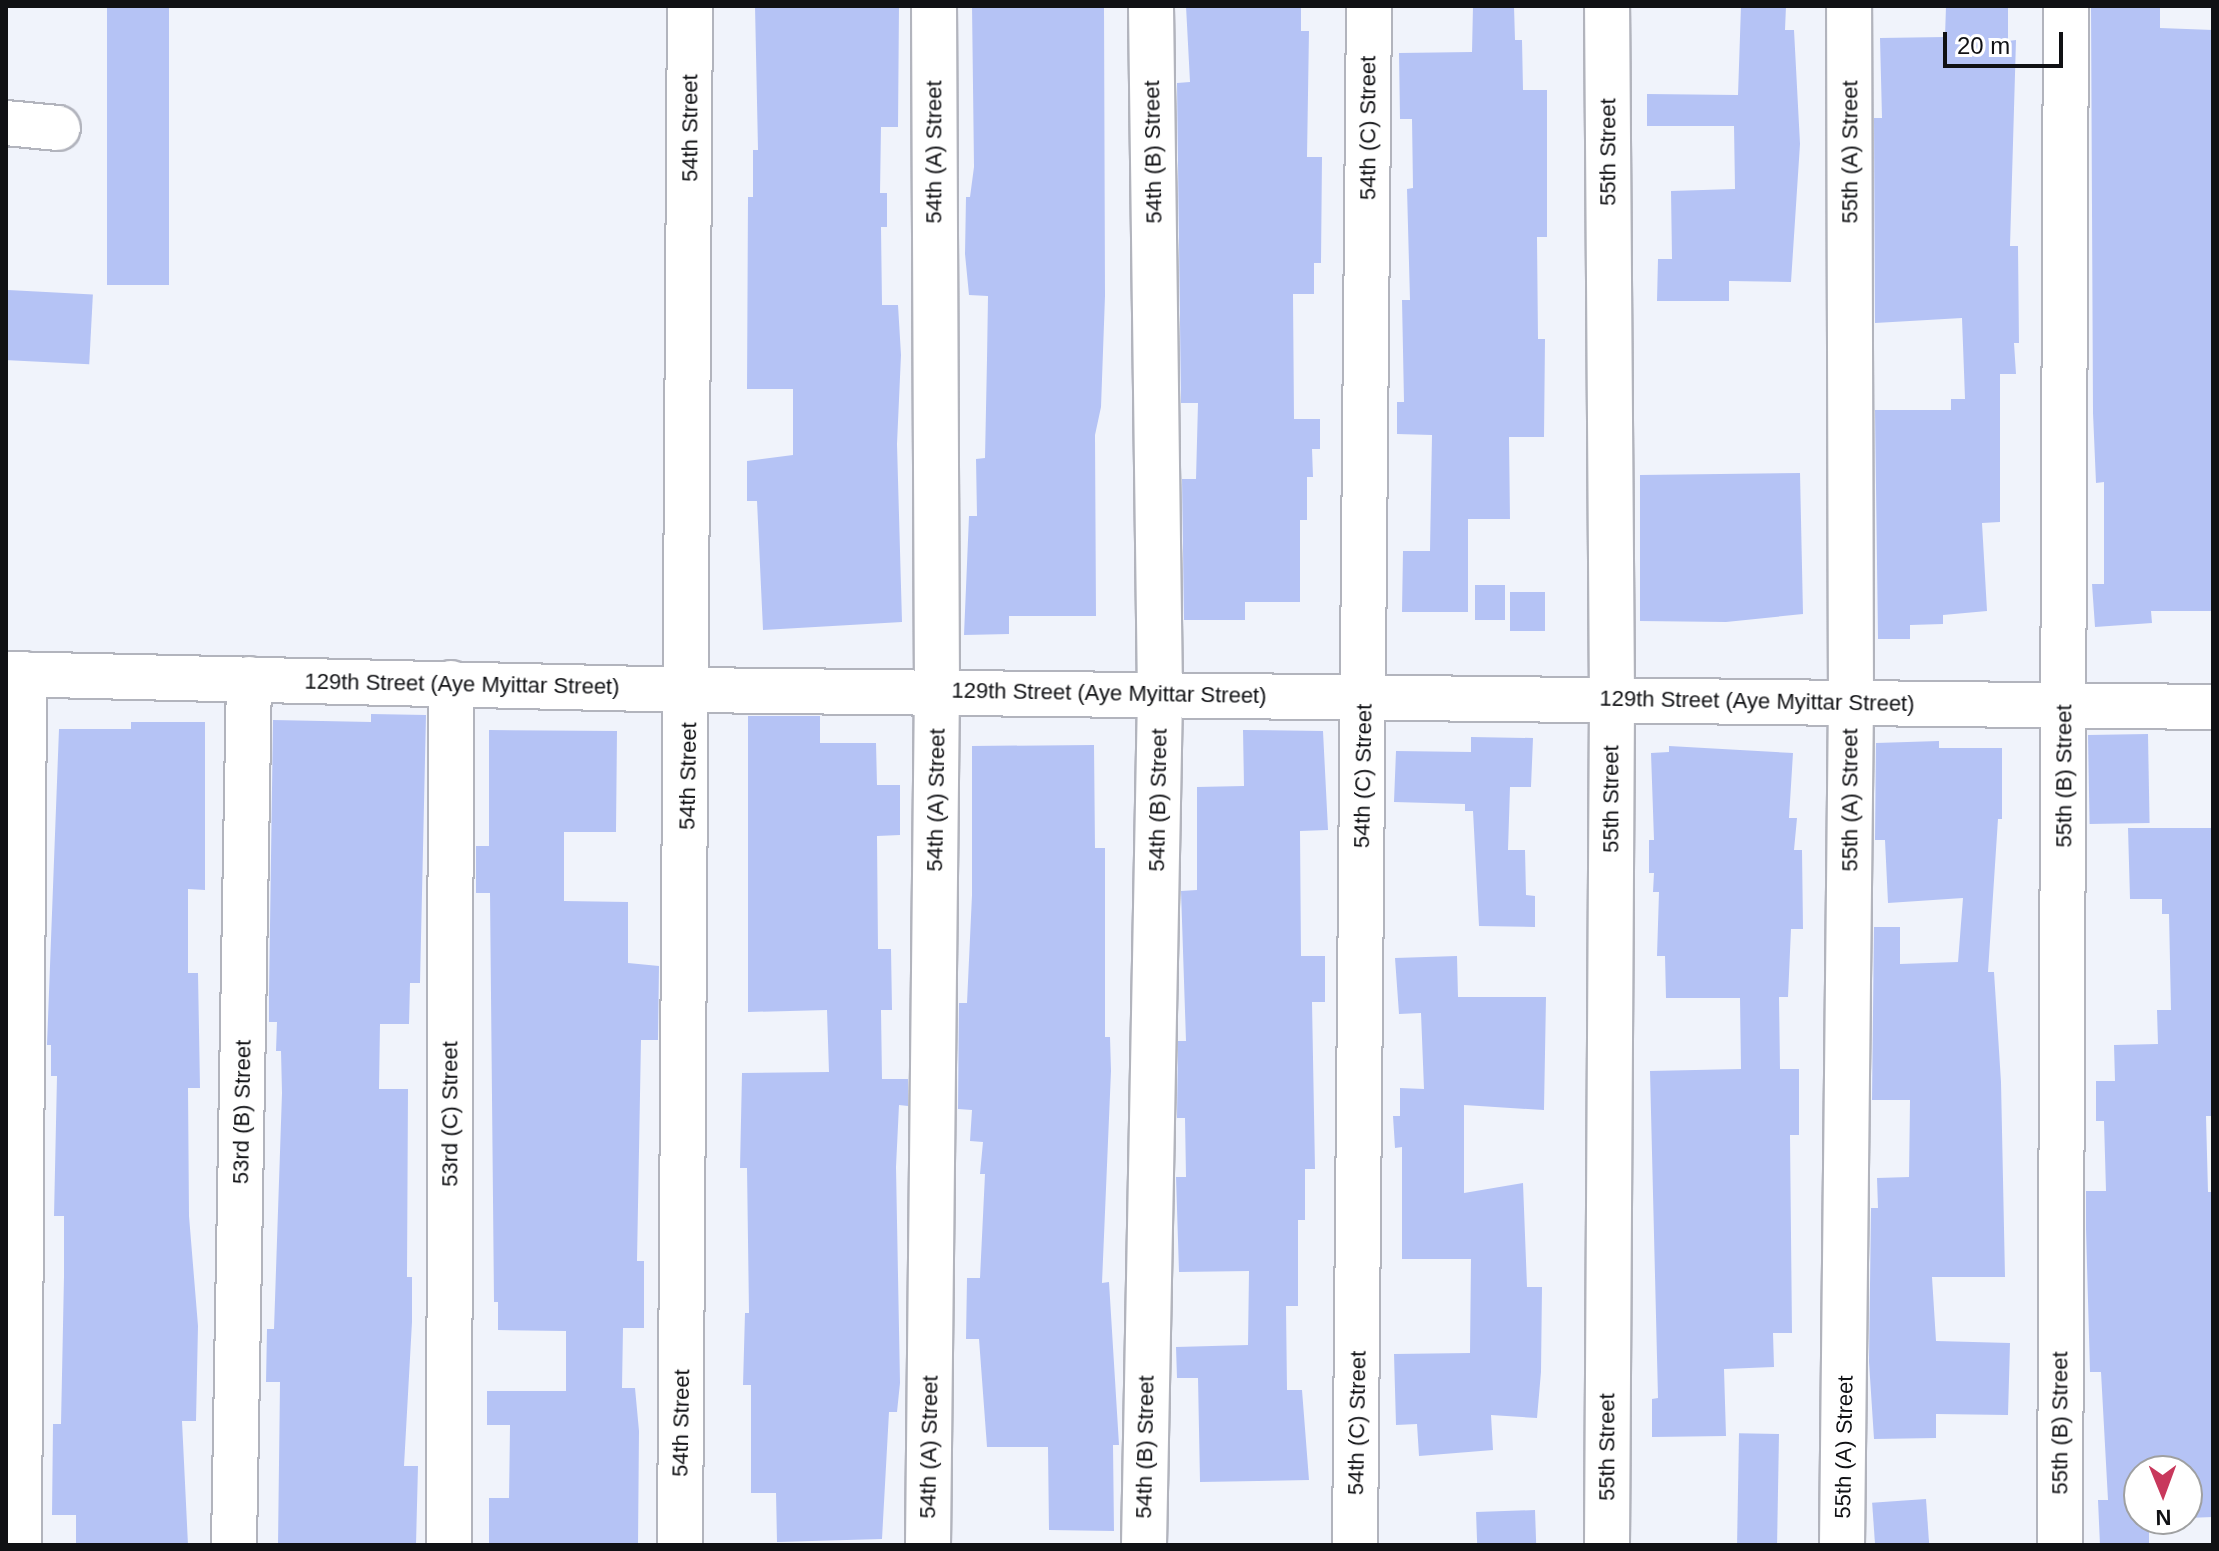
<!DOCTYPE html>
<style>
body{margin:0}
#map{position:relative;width:2219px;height:1551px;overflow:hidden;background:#f0f3fb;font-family:Arial,sans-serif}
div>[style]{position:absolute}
.building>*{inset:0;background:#b5c3f5;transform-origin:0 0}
.roads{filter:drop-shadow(2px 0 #b2b4bd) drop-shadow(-2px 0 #b2b4bd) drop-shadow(0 2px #b2b4bd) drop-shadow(0 -2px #b2b4bd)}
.street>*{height:44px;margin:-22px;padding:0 22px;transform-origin:22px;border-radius:22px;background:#fff}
span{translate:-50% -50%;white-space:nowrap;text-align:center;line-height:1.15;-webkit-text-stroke:8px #fff;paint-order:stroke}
.street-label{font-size:22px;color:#101114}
.frame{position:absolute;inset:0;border:8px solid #101114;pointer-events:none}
.north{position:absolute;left:2123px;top:1455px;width:80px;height:80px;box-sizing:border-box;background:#fff;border:2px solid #9fa0a1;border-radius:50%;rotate:179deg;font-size:22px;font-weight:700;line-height:32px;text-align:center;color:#101114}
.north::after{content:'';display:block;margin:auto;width:28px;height:36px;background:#c8385c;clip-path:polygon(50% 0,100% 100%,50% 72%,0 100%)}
.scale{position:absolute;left:1943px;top:32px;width:120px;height:36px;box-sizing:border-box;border:4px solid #101114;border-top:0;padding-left:10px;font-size:24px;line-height:28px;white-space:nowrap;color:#101114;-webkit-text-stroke:6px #fff;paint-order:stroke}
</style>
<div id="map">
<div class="building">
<div style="left:107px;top:6px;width:62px;height:279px"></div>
<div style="clip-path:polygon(755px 6px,899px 6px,898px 127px,881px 127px,880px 193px,887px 193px,887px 227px,881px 227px,882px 305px,898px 305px,901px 355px,897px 444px,902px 622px,763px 630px,757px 501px,747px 501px,747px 461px,793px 455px,793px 389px,747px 389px,748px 197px,753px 197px,753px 150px,758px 150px)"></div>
<div style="clip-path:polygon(972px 6px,1104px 6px,1105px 296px,1101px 407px,1095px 435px,1096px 616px,1009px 616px,1009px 634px,964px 635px,969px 516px,977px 516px,976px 459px,985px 458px,987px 359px,988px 296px,969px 295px,965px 254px,966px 197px,970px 197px,974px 167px)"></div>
<div style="clip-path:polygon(1186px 6px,1301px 6px,1301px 31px,1309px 31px,1307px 157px,1322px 157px,1321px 263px,1314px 263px,1314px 294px,1293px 294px,1294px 419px,1320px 419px,1320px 449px,1312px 449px,1313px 477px,1307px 477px,1307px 520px,1300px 520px,1300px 602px,1245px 602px,1245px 620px,1184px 620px,1182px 479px,1196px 479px,1198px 403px,1181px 403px,1177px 83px,1190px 82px)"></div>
<div style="clip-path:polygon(1473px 6px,1514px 6px,1515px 40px,1522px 40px,1523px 90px,1547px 90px,1547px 237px,1537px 237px,1538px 339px,1545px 339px,1544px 437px,1509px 437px,1510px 519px,1468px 519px,1468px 612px,1402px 612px,1403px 551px,1430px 551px,1432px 435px,1397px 434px,1397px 402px,1404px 402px,1402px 300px,1410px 300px,1407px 189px,1413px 188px,1412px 119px,1400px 119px,1399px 53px,1472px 52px)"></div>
<div style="clip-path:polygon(1741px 6px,1786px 6px,1785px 30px,1794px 30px,1800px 144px,1791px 282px,1729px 281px,1729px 301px,1657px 301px,1658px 259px,1672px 259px,1671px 191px,1735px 189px,1734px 126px,1647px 126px,1647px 94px,1738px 95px)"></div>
<div style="clip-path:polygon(1946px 6px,2008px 6px,2008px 41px,2016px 40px,2010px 246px,2018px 246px,2019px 343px,2014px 343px,2016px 374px,2000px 374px,2000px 522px,1982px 523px,1987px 611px,1943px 615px,1943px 624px,1910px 625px,1910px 639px,1878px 639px,1875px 410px,1951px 410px,1951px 399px,1965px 399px,1962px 318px,1875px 323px,1874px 118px,1882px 118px,1880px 38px,1945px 37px)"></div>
<div style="clip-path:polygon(2091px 6px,2160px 6px,2160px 28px,2213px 30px,2213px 611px,2151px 611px,2152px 623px,2095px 627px,2092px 584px,2104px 584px,2104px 482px,2096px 483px,2093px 413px)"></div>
<div style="left:8px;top:290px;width:85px;height:70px;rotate:3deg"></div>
<div style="clip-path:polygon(1800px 473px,1803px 614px,1726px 622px,1640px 621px,1640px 475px)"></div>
<div style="left:1475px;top:585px;width:30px;height:35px"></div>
<div style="left:1510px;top:592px;width:35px;height:39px"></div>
<div style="clip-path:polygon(371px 714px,426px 715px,420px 983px,410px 983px,409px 1024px,380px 1024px,379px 1089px,408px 1089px,407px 1277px,412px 1277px,412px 1322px,404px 1466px,418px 1466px,416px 1545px,278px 1545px,280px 1382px,266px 1382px,267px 1329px,274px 1329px,282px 1093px,281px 1051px,276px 1051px,277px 1022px,269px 1022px,269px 994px,273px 720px,371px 722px)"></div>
<div style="clip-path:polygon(748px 716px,820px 716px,820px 743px,876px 743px,877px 785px,900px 785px,900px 835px,877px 836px,878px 949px,891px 949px,892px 1010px,881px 1010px,882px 1079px,908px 1079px,908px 1106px,899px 1105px,896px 1167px,900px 1383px,897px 1412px,889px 1412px,882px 1539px,777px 1542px,776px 1493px,751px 1493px,751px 1385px,743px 1385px,745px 1313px,749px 1313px,747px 1168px,740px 1168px,742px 1073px,829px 1072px,827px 1010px,748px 1012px)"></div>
<div style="clip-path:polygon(131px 722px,205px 722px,205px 890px,188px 889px,188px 973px,198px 973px,200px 1088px,188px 1088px,189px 1216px,198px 1326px,196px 1421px,182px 1421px,188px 1545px,76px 1544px,76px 1515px,52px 1515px,53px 1424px,61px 1424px,64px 1276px,64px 1216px,54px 1216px,57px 1076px,51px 1076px,51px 1045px,47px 1045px,59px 729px,131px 729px)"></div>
<div style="clip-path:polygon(489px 730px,617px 731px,616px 832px,564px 832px,564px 901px,628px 902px,628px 963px,659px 966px,658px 1040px,641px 1040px,637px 1261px,644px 1261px,644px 1328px,623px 1328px,622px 1388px,635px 1388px,639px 1431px,638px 1545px,489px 1545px,489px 1498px,509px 1498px,510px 1425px,487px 1425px,487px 1391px,566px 1391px,566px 1331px,498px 1330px,498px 1302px,494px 1302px,490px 893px,476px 893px,476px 846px,489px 846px)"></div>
<div style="clip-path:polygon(1243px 730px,1323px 731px,1328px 830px,1300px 831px,1301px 956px,1325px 956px,1325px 1002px,1312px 1002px,1315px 1169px,1305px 1169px,1305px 1220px,1298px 1220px,1298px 1306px,1286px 1306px,1287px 1390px,1302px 1390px,1309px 1480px,1200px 1482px,1198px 1378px,1177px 1378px,1176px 1347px,1248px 1345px,1249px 1271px,1179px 1272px,1176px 1177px,1186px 1177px,1185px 1118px,1177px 1118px,1178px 1041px,1186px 1041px,1181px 891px,1197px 890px,1197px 787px,1244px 786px)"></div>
<div style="left:2148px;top:734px;width:89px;height:60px;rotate:89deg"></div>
<div style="clip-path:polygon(1471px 737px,1533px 738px,1531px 787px,1510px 787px,1508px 850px,1525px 850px,1526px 895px,1535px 896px,1535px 927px,1479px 926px,1473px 811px,1465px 811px,1465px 804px,1394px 802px,1396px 751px,1471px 752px)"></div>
<div style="clip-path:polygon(1939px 741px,1939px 748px,2002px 748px,2002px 819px,1998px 819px,1988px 972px,1994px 972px,2001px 1082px,2005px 1277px,1932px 1277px,1936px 1341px,2010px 1343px,2008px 1415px,1936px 1414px,1936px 1438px,1874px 1439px,1869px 1362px,1871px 1208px,1878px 1208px,1877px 1178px,1909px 1177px,1910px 1100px,1872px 1100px,1874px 927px,1900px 927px,1900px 964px,1958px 962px,1963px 898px,1888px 903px,1885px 840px,1875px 840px,1876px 743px)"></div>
<div style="clip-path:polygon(1094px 745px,1095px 848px,1105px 848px,1105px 1037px,1110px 1037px,1111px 1071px,1102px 1283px,1109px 1282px,1119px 1445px,1113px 1445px,1114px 1531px,1049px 1530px,1048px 1447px,987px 1447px,979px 1339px,966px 1339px,967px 1278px,980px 1278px,985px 1174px,980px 1174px,983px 1142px,970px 1141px,972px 1110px,958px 1109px,959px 1003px,967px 1003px,972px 895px,972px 746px)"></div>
<div style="clip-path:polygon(1669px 746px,1793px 753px,1789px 818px,1797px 818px,1794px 850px,1802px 850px,1803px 929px,1791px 929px,1788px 997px,1779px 997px,1780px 1069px,1799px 1069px,1799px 1135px,1790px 1135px,1792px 1333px,1773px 1333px,1774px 1367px,1724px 1369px,1726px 1436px,1652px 1437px,1652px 1399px,1658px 1398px,1650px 1071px,1741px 1069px,1740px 998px,1666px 998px,1665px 956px,1657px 956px,1659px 892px,1653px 892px,1654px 873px,1649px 873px,1649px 840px,1654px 840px,1651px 753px,1669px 752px)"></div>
<div style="clip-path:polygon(2128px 828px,2213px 828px,2213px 1116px,2206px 1116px,2208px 1192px,2213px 1192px,2213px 1517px,2187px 1518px,2187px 1471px,2139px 1471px,2139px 1519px,2149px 1519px,2149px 1545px,2100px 1545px,2098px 1500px,2108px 1500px,2101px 1372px,2090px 1372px,2086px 1229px,2086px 1191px,2106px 1191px,2104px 1121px,2096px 1121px,2096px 1081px,2115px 1081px,2114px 1045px,2158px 1044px,2157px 1010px,2171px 1010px,2169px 914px,2162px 914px,2162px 899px,2130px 899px)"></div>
<div style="clip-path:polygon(1457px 956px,1458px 997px,1546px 997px,1544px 1110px,1464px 1105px,1464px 1193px,1523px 1183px,1527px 1287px,1542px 1287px,1541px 1372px,1537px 1418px,1491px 1415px,1493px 1450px,1419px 1456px,1417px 1424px,1396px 1425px,1394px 1354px,1470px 1353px,1471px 1259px,1402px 1259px,1402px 1147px,1395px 1148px,1393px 1116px,1400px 1116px,1400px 1088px,1424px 1089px,1421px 1013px,1399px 1014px,1395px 958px)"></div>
<div style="left:1779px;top:1434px;width:111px;height:40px;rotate:91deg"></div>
<div style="left:1926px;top:1499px;width:46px;height:54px;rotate:86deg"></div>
<div style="left:1535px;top:1510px;width:35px;height:59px;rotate:88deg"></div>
</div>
<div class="roads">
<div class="street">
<div style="left:6px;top:123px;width:52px;rotate:5.5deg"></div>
<div style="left:6px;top:674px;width:683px;rotate:1.34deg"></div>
<div style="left:689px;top:690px;width:1524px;rotate:0.64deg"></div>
<div style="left:19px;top:1545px;width:871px;rotate:-89.67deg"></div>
<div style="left:234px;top:1545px;width:866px;rotate:-89.01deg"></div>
<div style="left:449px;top:1545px;width:862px;rotate:-89.87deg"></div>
<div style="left:680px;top:1545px;width:1539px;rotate:-89.63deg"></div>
<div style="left:928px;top:1545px;width:854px;rotate:-89.4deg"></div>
<div style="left:937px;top:691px;width:685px;rotate:-90.25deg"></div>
<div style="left:1144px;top:1545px;width:850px;rotate:-88.92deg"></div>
<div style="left:1160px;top:695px;width:689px;rotate:-90.75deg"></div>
<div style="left:1355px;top:1545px;width:1539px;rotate:-89.48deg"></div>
<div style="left:1607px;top:1545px;width:846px;rotate:-89.66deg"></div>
<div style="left:1612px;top:699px;width:693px;rotate:-90.41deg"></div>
<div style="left:1842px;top:1545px;width:843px;rotate:-89.39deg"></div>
<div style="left:1851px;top:702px;width:696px;rotate:-90.16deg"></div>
<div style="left:2060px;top:1545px;width:1539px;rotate:-89.78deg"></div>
</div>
</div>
<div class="street-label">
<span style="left:690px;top:128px;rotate:-90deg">54th Street</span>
<span style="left:1368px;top:128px;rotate:-90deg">54th (C) Street</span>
<span style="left:934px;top:152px;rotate:-90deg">54th (A) Street</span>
<span style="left:1153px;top:152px;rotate:-91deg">54th (B) Street</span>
<span style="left:1608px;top:152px;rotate:-90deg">55th Street</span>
<span style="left:1850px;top:152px;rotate:-90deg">55th (A) Street</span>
<span style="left:462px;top:684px;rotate:1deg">129th Street (Aye Myittar Street)</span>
<span style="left:1109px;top:693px;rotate:1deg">129th Street (Aye Myittar Street)</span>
<span style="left:1757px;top:701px;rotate:1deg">129th Street (Aye Myittar Street)</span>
<span style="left:688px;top:776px;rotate:-89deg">54th Street</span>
<span style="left:1363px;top:776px;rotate:-89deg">54th (C) Street</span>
<span style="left:2064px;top:776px;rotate:-90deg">55th (B) Street</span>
<span style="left:1611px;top:799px;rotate:-90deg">55th Street</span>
<span style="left:936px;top:800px;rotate:-89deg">54th (A) Street</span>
<span style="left:1158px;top:800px;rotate:-89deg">54th (B) Street</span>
<span style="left:1850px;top:800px;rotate:-90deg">55th (A) Street</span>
<span style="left:242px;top:1112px;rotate:-89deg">53rd (B) Street</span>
<span style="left:450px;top:1114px;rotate:-90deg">53rd (C) Street</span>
<span style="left:681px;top:1423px;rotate:-89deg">54th Street</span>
<span style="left:1357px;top:1423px;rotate:-89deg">54th (C) Street</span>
<span style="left:2060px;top:1423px;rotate:-90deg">55th (B) Street</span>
<span style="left:929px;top:1447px;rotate:-89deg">54th (A) Street</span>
<span style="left:1145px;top:1447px;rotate:-89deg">54th (B) Street</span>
<span style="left:1607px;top:1447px;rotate:-90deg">55th Street</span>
<span style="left:1844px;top:1447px;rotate:-89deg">55th (A) Street</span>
</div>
<div class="frame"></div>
<div class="north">N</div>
<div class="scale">20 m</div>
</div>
